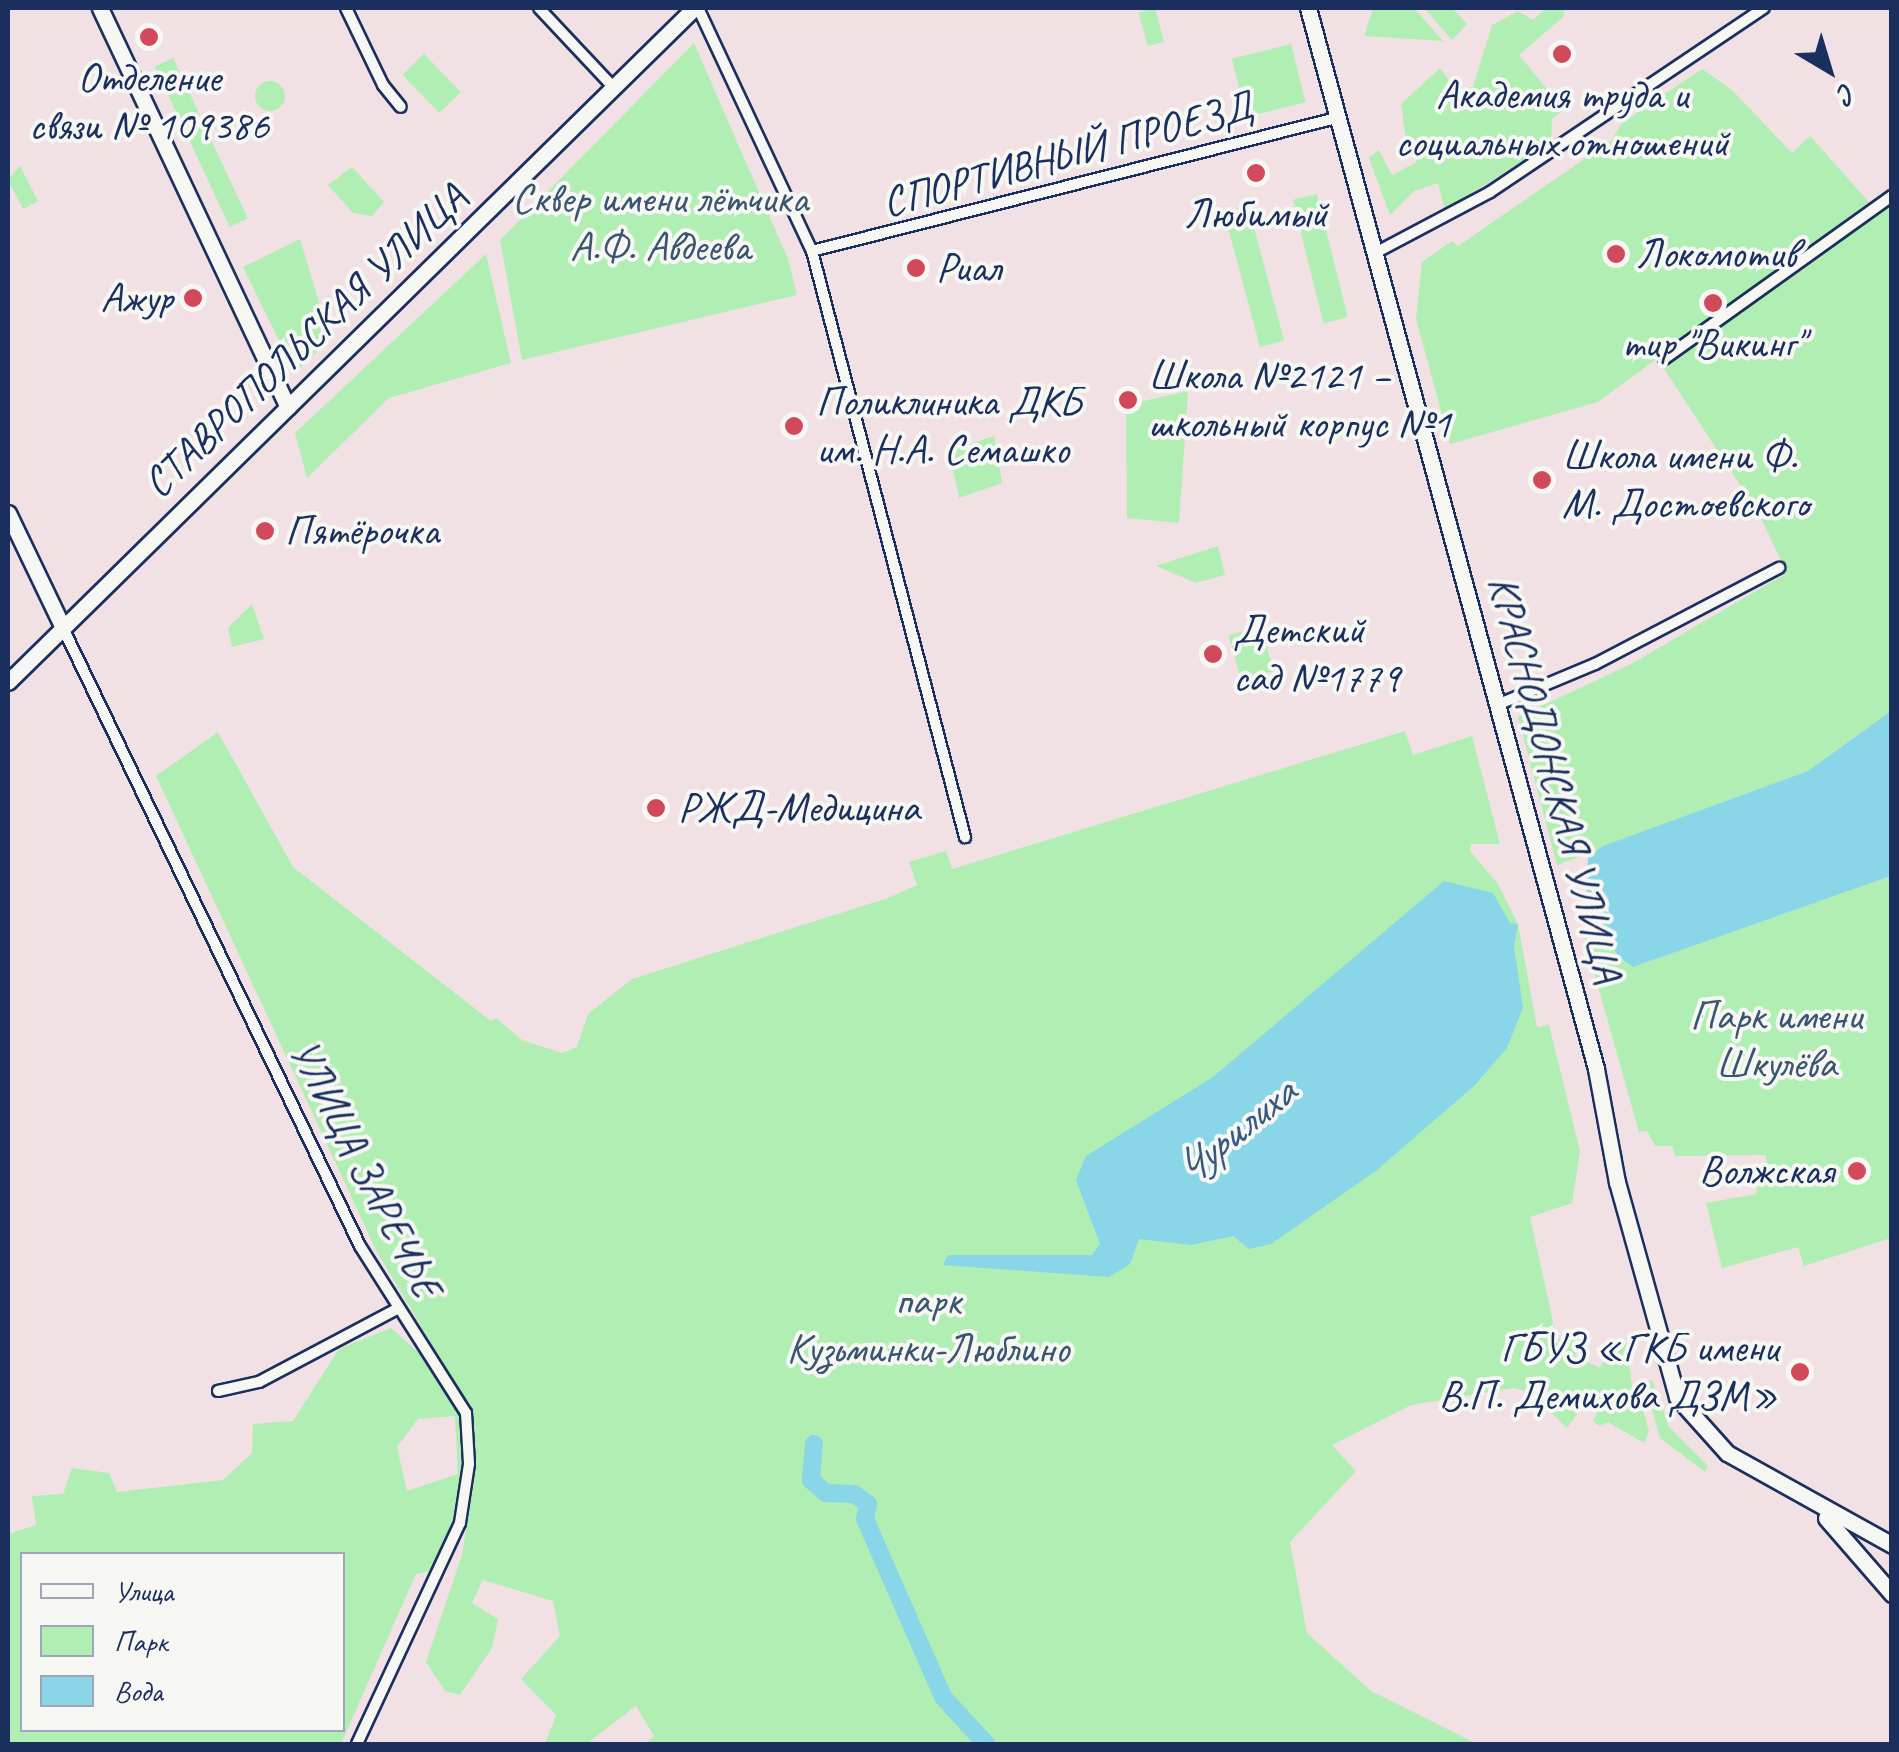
<!DOCTYPE html>
<meta charset="utf-8">
<style>
body{margin:0}
#map{position:relative;width:1899px;height:1752px;overflow:hidden;background:#f1e1e4;font-family:Caveat,sans-serif}
div>[style]{position:absolute}
.green>*{inset:0;background:#b1eeb4;transform-origin:0 0}
.round{border-radius:50%}
.water>*{inset:0;background:#88d6e7}
.river>*{height:18px;margin:-9px;padding:0 9px;transform-origin:9px;border-radius:9px;background:#88d6e7}
.roads{filter:drop-shadow(2px 0 #1b2f5e) drop-shadow(-2px 0 #1b2f5e) drop-shadow(0 2px #1b2f5e) drop-shadow(0 -2px #1b2f5e)}
.street>*{height:10px;margin:-5px;padding:0 5px;transform-origin:5px;border-radius:5px;background:#f6f6f2}
.secondary>*{height:15px;margin:-7.5px;padding:0 7.5px;transform-origin:7.5px;border-radius:7.5px;background:#f6f6f2}
.dots>*{width:28px;height:28px;translate:-50% -50%;box-sizing:border-box;border:5px solid #f6f6f2;border-radius:50%}
span{translate:-50% -50%;white-space:nowrap;text-align:center;line-height:1.15;-webkit-text-stroke:8px #f6f6f2;paint-order:stroke}
.poi-label{font-size:42px;color:#1b2f5e}
.left{translate:0 -50%;text-align:left}
.right{translate:-100% -50%;text-align:right}
.street-label{font-size:42px;color:#1b2f5e}
.park-label{font-size:42px;color:#39556f}
.water-label{font-size:45px;color:#365980;font-style:italic}
.frame{position:absolute;inset:0;border:10px solid #1b2f5e;pointer-events:none}
.legend{position:absolute;left:20px;top:1552px;width:325px;height:180px;box-sizing:border-box;background:#f6f6f2;border:2px solid #9ea6b7;margin:0;padding:12px 18px;list-style:none;font-size:30px;color:#1b2f5e}
.legend li{display:flex;align-items:center;gap:20px;height:50px}
.legend b{width:50px;border:2px solid #9ea6b7}
.north{position:absolute;left:1779px;top:20px;width:100px;height:100px;-webkit-text-stroke:8px #f6f6f2;paint-order:stroke;rotate:142deg;font-size:28px;font-weight:700;line-height:40px;text-align:center;color:#1b2f5e}
.north::after{content:'';display:block;margin:auto;width:35px;height:45px;background:#1b2f5e;clip-path:polygon(50% 0,100% 100%,50% 72%,0 100%)}
</style>
<div id="map">
<div class="green">
<div style="left:1155px;top:8px;width:35px;height:17px;rotate:75deg"></div>
<div style="clip-path:polygon(1373px 8px,1414px 8px,1443px 41px,1364px 36px)"></div>
<div style="clip-path:polygon(1424px 8px,1452px 8px,1467px 24px,1452px 40px)"></div>
<div style="clip-path:polygon(1546px 8px,1565px 8px,1563px 17px,1519px 55px,1564px 110px,1552px 119px,1551px 143px,1445px 210px,1438px 183px,1414px 191px,1390px 215px,1369px 158px,1379px 150px,1392px 175px,1417px 162px,1406px 140px,1401px 104px,1440px 68px,1455px 89px,1473px 87px,1492px 25px,1518px 11px,1533px 20px)"></div>
<div style="clip-path:polygon(694px 43px,788px 259px,797px 295px,522px 360px,500px 240px)"></div>
<div style="left:1291px;top:44px;width:60px;height:61px;rotate:76deg"></div>
<div style="left:424px;top:54px;width:53px;height:30px;rotate:46deg"></div>
<div style="left:173px;top:58px;width:177px;height:20px;rotate:65deg"></div>
<div style="clip-path:polygon(1702px 69px,1732px 90px,1792px 153px,1810px 136px,1869px 202px,1598px 402px,1450px 444px,1416px 319px,1422px 262px,1452px 241px,1458px 246px,1612px 140px,1622px 123px)"></div>
<div class="round" style="left:255px;top:81px;width:30px;height:30px"></div>
<div style="clip-path:polygon(20px 166px,38px 201px,23px 209px,8px 180px)"></div>
<div style="clip-path:polygon(352px 167px,384px 202px,372px 216px,353px 213px,328px 185px)"></div>
<div style="left:1317px;top:194px;width:127px;height:25px;rotate:76deg"></div>
<div style="clip-path:polygon(1891px 204px,1891px 711px,1808px 771px,1557px 865px,1518px 717px,1631px 664px,1787px 573px,1759px 514px,1663px 367px)"></div>
<div style="left:1250px;top:213px;width:132px;height:25px;rotate:75deg"></div>
<div style="clip-path:polygon(300px 239px,330px 339px,295px 373px,243px 267px)"></div>
<div style="clip-path:polygon(486px 254px,511px 363px,389px 398px,307px 478px,295px 433px)"></div>
<div style="clip-path:polygon(1188px 391px,1179px 523px,1127px 518px,1126px 405px)"></div>
<div style="clip-path:polygon(994px 436px,1002px 483px,959px 498px,949px 451px)"></div>
<div style="clip-path:polygon(1218px 546px,1225px 575px,1196px 583px,1156px 566px)"></div>
<div style="clip-path:polygon(252px 604px,264px 639px,232px 647px,228px 628px)"></div>
<div style="left:1261px;top:626px;width:47px;height:34px;rotate:74deg"></div>
<div style="clip-path:polygon(1405px 731px,1413px 755px,1472px 736px,1500px 844px,1471px 844px,1470px 851px,1498px 884px,1518px 924px,1537px 1027px,1549px 1025px,1580px 1151px,1572px 1203px,1530px 1217px,1557px 1340px,1572px 1330px,1583px 1335px,1575px 1356px,1600px 1368px,1611px 1348px,1626px 1343px,1633px 1392px,1638px 1391px,1649px 1432px,1644px 1443px,1608px 1422px,1599px 1426px,1593px 1421px,1602px 1402px,1590px 1396px,1567px 1428px,1529px 1392px,1514px 1388px,1411px 1405px,1332px 1445px,1356px 1471px,1290px 1542px,1307px 1633px,1371px 1691px,1477px 1744px,645px 1744px,654px 1736px,636px 1706px,586px 1744px,545px 1744px,556px 1715px,521px 1679px,560px 1636px,553px 1601px,483px 1580px,472px 1603px,498px 1619px,492px 1648px,460px 1695px,445px 1691px,426px 1662px,462px 1555px,476px 1465px,471px 1411px,376px 1250px,156px 776px,218px 732px,293px 867px,491px 1021px,496px 1018px,522px 1040px,562px 1053px,577px 1047px,588px 1014px,632px 979px,888px 898px,917px 885px,909px 862px,946px 851px,952px 869px)"></div>
<div style="clip-path:polygon(1891px 876px,1891px 1238px,1804px 1266px,1798px 1247px,1722px 1268px,1706px 1203px,1757px 1194px,1756px 1187px,1768px 1184px,1766px 1155px,1675px 1156px,1672px 1146px,1655px 1146px,1647px 1131px,1639px 1132px,1583px 933px,1600px 922px,1619px 957px,1633px 967px)"></div>
<div style="clip-path:polygon(evenodd,391px 1328px,435px 1367px,458px 1406px,464px 1464px,459px 1504px,433px 1570px,416px 1574px,341px 1744px,8px 1744px,8px 1534px,36px 1525px,32px 1496px,63px 1494px,72px 1468px,109px 1473px,117px 1492px,223px 1480px,252px 1453px,253px 1424px,293px 1421px,339px 1349px,391px 1328px,455px 1416px,458px 1474px,407px 1491px,397px 1447px,418px 1419px,455px 1416px,391px 1328px,22px 1554px,342px 1554px,342px 1730px,22px 1730px,22px 1554px)"></div>
<div style="clip-path:polygon(1652px 1380px,1669px 1427px,1708px 1466px,1705px 1472px,1660px 1438px,1644px 1382px)"></div>
</div>
<div class="water">
<div style="clip-path:polygon(1891px 711px,1891px 876px,1633px 967px,1619px 957px,1586px 906px,1588px 857px,1603px 846px,1808px 771px)"></div>
<div style="clip-path:polygon(1444px 881px,1493px 893px,1510px 923px,1518px 924px,1514px 946px,1523px 1008px,1507px 1048px,1475px 1085px,1377px 1170px,1271px 1244px,1249px 1249px,1233px 1236px,1191px 1245px,1139px 1239px,1130px 1264px,1109px 1277px,943px 1265px,948px 1255px,1092px 1255px,1100px 1244px,1076px 1180px,1086px 1156px,1213px 1077px)"></div>
</div>
<div class="river">
<div style="left:814px;top:1444px;width:36px;rotate:95deg"></div>
<div style="left:811px;top:1480px;width:20px;rotate:41deg"></div>
<div style="left:826px;top:1493px;width:28px;rotate:2deg"></div>
<div style="left:854px;top:1494px;width:17px;rotate:36deg"></div>
<div style="left:868px;top:1504px;width:15px;rotate:101deg"></div>
<div style="left:865px;top:1519px;width:194px;rotate:66.3deg"></div>
<div style="left:943px;top:1697px;width:64px;rotate:47.5deg"></div>
</div>
<div class="roads">
<div class="street">
<div style="left:346px;top:8px;width:85px;rotate:64.3deg"></div>
<div style="left:383px;top:85px;width:28px;rotate:51deg"></div>
<div style="left:539px;top:8px;width:110px;rotate:46.8deg"></div>
<div style="left:698px;top:8px;width:268px;rotate:64.9deg"></div>
<div style="left:812px;top:251px;width:606px;rotate:75.37deg"></div>
<div style="left:812px;top:251px;width:541px;rotate:-14.24deg"></div>
<div style="left:1375px;top:253px;width:130px;rotate:-27.9deg"></div>
<div style="left:1490px;top:192px;width:330px;rotate:-33.9deg"></div>
<div style="left:1664px;top:359px;width:280px;rotate:-35.6deg"></div>
<div style="left:63px;top:628px;width:686px;rotate:64.33deg"></div>
<div style="left:360px;top:1246px;width:198px;rotate:57.6deg"></div>
<div style="left:466px;top:1413px;width:51px;rotate:86.6deg"></div>
<div style="left:469px;top:1464px;width:60px;rotate:98.7deg"></div>
<div style="left:460px;top:1523px;width:244px;rotate:115deg"></div>
<div style="left:1497px;top:705px;width:106px;rotate:-22.7deg"></div>
<div style="left:1595px;top:664px;width:208px;rotate:-27.6deg"></div>
<div style="left:218px;top:1391px;width:42px;rotate:-12.4deg"></div>
<div style="left:259px;top:1382px;width:156px;rotate:-27.9deg"></div>
</div>
<div class="secondary">
<div style="left:100px;top:8px;width:441px;rotate:64.8deg"></div>
<div style="left:1308px;top:8px;width:1099px;rotate:74.81deg"></div>
<div style="left:1596px;top:1069px;width:115px;rotate:79.5deg"></div>
<div style="left:1617px;top:1182px;width:223px;rotate:74.4deg"></div>
<div style="left:1677px;top:1397px;width:75px;rotate:48.2deg"></div>
<div style="left:1727px;top:1453px;width:189px;rotate:29.1deg"></div>
<div style="left:8px;top:513px;width:127px;rotate:64.4deg"></div>
<div style="left:8px;top:682px;width:962px;rotate:-44.49deg"></div>
<div style="left:1826px;top:1518px;width:101px;rotate:49deg"></div>
</div>
</div>
<div class="dots">
<div style="left:149px;top:37px;background:#d1495b"></div>
<div style="left:1562px;top:54px;background:#d1495b"></div>
<div style="left:1256px;top:173px;background:#d1495b"></div>
<div style="left:1616px;top:254px;background:#d1495b"></div>
<div style="left:916px;top:268px;background:#d1495b"></div>
<div style="left:193px;top:298px;background:#d1495b"></div>
<div style="left:1713px;top:303px;background:#d1495b"></div>
<div style="left:1128px;top:400px;background:#d1495b"></div>
<div style="left:794px;top:426px;background:#d1495b"></div>
<div style="left:1542px;top:480px;background:#d1495b"></div>
<div style="left:265px;top:531px;background:#d1495b"></div>
<div style="left:1213px;top:654px;background:#d1495b"></div>
<div style="left:656px;top:808px;background:#d1495b"></div>
<div style="left:1857px;top:1171px;background:#d1495b"></div>
<div style="left:1800px;top:1372px;background:#d1495b"></div>
</div>
<div class="poi-label">
<span style="left:149px;top:102px">Отделение<br>связи № 109386</span>
<span style="left:1562px;top:119px">Академия труда и<br>социальных отношений</span>
<span style="left:1256px;top:214px">Любимый</span>
<span class="left" style="left:1636px;top:254px">Локомотив</span>
<span class="left" style="left:936px;top:268px">Риал</span>
<span class="right" style="left:173px;top:298px">Ажур</span>
<span style="left:1713px;top:344px">тир "Викинг"</span>
<span class="left" style="left:1148px;top:400px">Школа №2121 –<br>школьный корпус №1</span>
<span class="left" style="left:816px;top:426px">Поликлиника ДКБ<br>им. Н.А. Семашко</span>
<span class="left" style="left:1562px;top:480px">Школа имени Ф.<br>М. Достоевского</span>
<span class="left" style="left:285px;top:531px">Пятёрочка</span>
<span class="left" style="left:1233px;top:654px">Детский<br>сад №1779</span>
<span class="left" style="left:678px;top:808px">РЖД-Медицина</span>
<span class="right" style="left:1834px;top:1171px">Волжская</span>
<span class="right" style="left:1778px;top:1372px">ГБУЗ «ГКБ имени<br>В.П. Демихова ДЗМ»</span>
</div>
<div class="street-label">
<span style="left:1067px;top:155px;rotate:-15deg">СПОРТИВНЫЙ ПРОЕЗД</span>
<span style="left:305px;top:341px;rotate:-44deg">СТАВРОПОЛЬСКАЯ УЛИЦА</span>
<span style="left:1555px;top:779px;rotate:75deg">КРАСНОДОНСКАЯ УЛИЦА</span>
<span style="left:365px;top:1169px;rotate:63deg">УЛИЦА ЗАРЕЧЬЕ</span>
</div>
<div class="park-label">
<span style="left:660px;top:223px">Сквер имени лётчика<br>А.Ф. Авдеева</span>
<span style="left:1776px;top:1040px">Парк имени<br>Шкулёва</span>
<span style="left:928px;top:1325px">парк<br>Кузьминки-Люблино</span>
</div>
<div class="water-label">
<span style="left:1235px;top:1131px;rotate:-39deg">Чурилиха</span>
</div>
<div class="frame"></div>
<ul class="legend">
<li><b style="height:12px;background:#f6f6f2"></b>Улица</li>
<li><b style="height:28px;background:#b1eeb4"></b>Парк</li>
<li><b style="height:28px;background:#88d6e7"></b>Вода</li>
</ul>
<div class="north">С</div>
</div>
